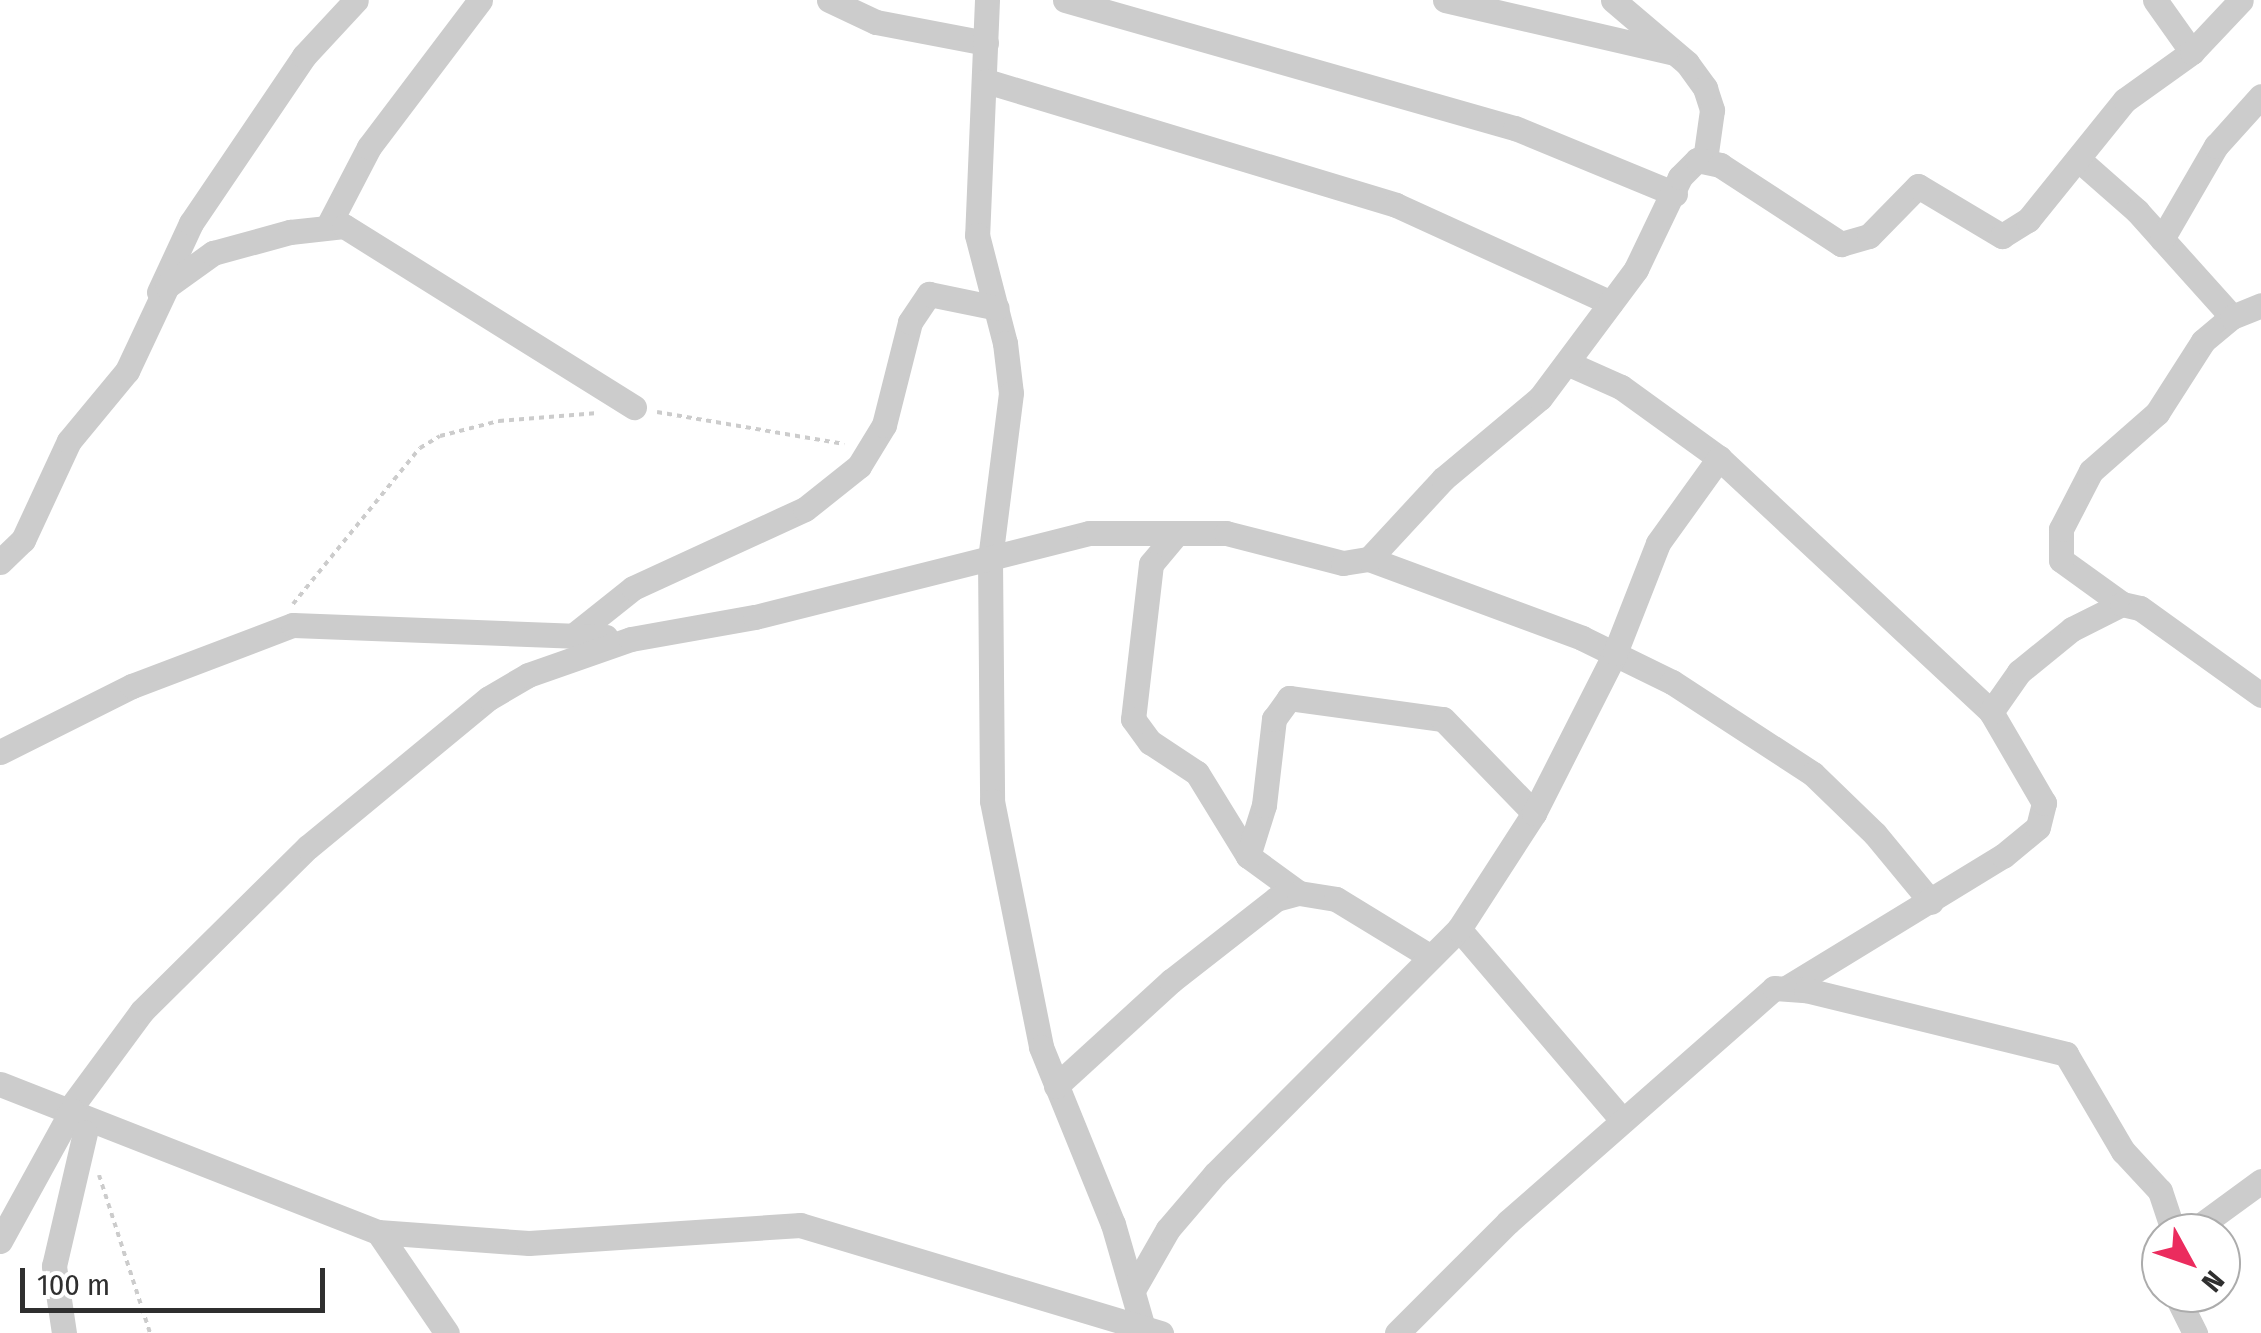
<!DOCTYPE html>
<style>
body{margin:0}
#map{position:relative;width:2261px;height:1333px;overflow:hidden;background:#fff;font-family:"Fira Sans Condensed",sans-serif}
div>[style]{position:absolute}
.path>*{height:4px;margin-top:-2px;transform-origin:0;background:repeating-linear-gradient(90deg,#ccc 0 5px,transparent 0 10px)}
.minor>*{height:25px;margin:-12.5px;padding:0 12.5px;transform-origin:12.5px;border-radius:12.5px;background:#ccc}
span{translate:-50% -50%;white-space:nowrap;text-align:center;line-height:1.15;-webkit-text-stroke:10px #fff;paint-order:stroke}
.north{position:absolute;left:2141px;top:1213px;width:100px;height:100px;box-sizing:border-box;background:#fff;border:2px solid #acacac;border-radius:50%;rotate:130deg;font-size:28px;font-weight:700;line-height:40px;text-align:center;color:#2f2f2f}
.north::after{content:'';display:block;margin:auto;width:35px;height:45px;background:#eb2c5e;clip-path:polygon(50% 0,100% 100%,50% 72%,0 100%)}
.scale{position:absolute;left:20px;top:1268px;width:305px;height:45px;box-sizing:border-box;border:5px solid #2f2f2f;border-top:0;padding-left:12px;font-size:30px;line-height:35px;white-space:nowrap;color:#2f2f2f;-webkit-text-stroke:8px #fff;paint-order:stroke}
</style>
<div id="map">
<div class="path">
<div style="left:657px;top:412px;width:190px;rotate:9.7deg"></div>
<div style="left:293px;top:604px;width:201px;rotate:-50.9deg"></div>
<div style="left:420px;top:448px;width:23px;rotate:-31deg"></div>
<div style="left:440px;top:436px;width:61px;rotate:-14.3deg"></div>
<div style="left:499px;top:421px;width:99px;rotate:-4.6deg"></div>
<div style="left:99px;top:1175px;width:166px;rotate:72.1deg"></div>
</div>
<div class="minor">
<div style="left:829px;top:0;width:52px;rotate:25.1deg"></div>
<div style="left:876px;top:22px;width:112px;rotate:10.8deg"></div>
<div style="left:987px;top:0;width:235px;rotate:92.4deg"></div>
<div style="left:977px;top:235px;width:112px;rotate:75.5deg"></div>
<div style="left:1005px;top:343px;width:50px;rotate:83.2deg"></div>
<div style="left:1011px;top:393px;width:167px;rotate:97.2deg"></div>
<div style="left:990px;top:559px;width:242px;rotate:89.5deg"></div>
<div style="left:992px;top:801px;width:251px;rotate:78.7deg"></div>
<div style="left:1041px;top:1047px;width:191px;rotate:67.9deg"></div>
<div style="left:1113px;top:1224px;width:108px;rotate:73.9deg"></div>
<div style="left:1065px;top:0;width:468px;rotate:15.9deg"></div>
<div style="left:1515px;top:128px;width:173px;rotate:22.4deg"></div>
<div style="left:1445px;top:0;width:236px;rotate:13deg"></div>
<div style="left:1613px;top:0;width:97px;rotate:40.4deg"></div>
<div style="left:1687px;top:63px;width:31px;rotate:54deg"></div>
<div style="left:1705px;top:88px;width:23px;rotate:72deg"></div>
<div style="left:1712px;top:110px;width:50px;rotate:98deg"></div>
<div style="left:2155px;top:0;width:64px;rotate:54.6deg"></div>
<div style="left:986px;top:81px;width:428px;rotate:16.8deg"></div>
<div style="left:1396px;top:205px;width:236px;rotate:24.5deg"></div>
<div style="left:2078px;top:159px;width:79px;rotate:41.4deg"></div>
<div style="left:2137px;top:211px;width:142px;rotate:48.1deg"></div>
<div style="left:329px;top:224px;width:87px;rotate:-62.5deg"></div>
<div style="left:369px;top:147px;width:184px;rotate:-52.9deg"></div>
<div style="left:2162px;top:239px;width:108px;rotate:-59.9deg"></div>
<div style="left:2216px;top:146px;width:67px;rotate:-48deg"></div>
<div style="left:159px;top:292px;width:76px;rotate:-65.1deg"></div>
<div style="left:191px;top:223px;width:202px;rotate:-55.9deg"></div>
<div style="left:304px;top:56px;width:76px;rotate:-47.1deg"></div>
<div style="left:1567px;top:363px;width:59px;rotate:24deg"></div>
<div style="left:1621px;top:387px;width:121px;rotate:35.9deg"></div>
<div style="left:1719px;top:458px;width:372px;rotate:43deg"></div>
<div style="left:1177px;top:533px;width:40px;rotate:130deg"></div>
<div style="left:1151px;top:564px;width:156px;rotate:96.6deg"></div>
<div style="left:1133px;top:719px;width:29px;rotate:54deg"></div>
<div style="left:1150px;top:742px;width:56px;rotate:33.4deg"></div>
<div style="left:1197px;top:773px;width:97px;rotate:58.4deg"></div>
<div style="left:1248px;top:856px;width:63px;rotate:36deg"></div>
<div style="left:1369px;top:559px;width:227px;rotate:20.3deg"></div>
<div style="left:1582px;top:638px;width:100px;rotate:26.1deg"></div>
<div style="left:1672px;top:682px;width:168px;rotate:33.1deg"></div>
<div style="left:1813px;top:774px;width:86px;rotate:44.1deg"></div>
<div style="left:1875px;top:834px;width:88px;rotate:50.5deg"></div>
<div style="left:0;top:562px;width:32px;rotate:-44deg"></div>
<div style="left:23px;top:540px;width:109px;rotate:-65.1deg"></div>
<div style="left:69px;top:441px;width:91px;rotate:-50.4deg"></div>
<div style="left:127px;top:371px;width:94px;rotate:-64.8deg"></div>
<div style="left:167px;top:286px;width:57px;rotate:-35.7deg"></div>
<div style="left:213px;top:253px;width:80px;rotate:-15.3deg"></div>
<div style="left:290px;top:232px;width:54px;rotate:-6.3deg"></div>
<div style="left:344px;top:226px;width:342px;rotate:32deg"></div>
<div style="left:2122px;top:604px;width:75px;rotate:-144.2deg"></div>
<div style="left:2061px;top:560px;width:31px;rotate:-90deg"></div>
<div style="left:2061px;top:529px;width:65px;rotate:-62.7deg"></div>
<div style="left:2091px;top:471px;width:88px;rotate:-41.3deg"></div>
<div style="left:2157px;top:413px;width:85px;rotate:-57.4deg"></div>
<div style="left:2203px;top:341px;width:38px;rotate:-40deg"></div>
<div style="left:2232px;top:317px;width:31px;rotate:-22deg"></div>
<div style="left:574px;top:635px;width:75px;rotate:-38.5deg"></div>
<div style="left:633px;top:588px;width:189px;rotate:-24.7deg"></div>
<div style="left:805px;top:509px;width:69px;rotate:-38.5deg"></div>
<div style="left:859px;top:466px;width:48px;rotate:-58.6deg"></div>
<div style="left:884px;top:425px;width:106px;rotate:-75.8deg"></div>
<div style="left:910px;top:322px;width:34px;rotate:-56deg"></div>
<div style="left:929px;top:294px;width:69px;rotate:11.6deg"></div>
<div style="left:0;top:752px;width:148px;rotate:-26.6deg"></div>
<div style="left:132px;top:686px;width:172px;rotate:-20.8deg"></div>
<div style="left:293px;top:625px;width:313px;rotate:2.2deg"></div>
<div style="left:1248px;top:856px;width:53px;rotate:-72.6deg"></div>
<div style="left:1264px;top:805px;width:87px;rotate:-83.4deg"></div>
<div style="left:1274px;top:719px;width:26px;rotate:-54deg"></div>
<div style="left:1289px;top:698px;width:155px;rotate:7.8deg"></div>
<div style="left:1443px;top:719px;width:131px;rotate:45.9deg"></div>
<div style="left:1459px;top:929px;width:250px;rotate:49.5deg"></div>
<div style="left:1788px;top:987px;width:252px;rotate:-31.4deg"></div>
<div style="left:2003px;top:856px;width:45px;rotate:-39.6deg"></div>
<div style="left:2038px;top:827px;width:25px;rotate:-76deg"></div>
<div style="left:2044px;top:803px;width:105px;rotate:-120.2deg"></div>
<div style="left:1991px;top:712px;width:49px;rotate:-55deg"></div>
<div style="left:2019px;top:672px;width:68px;rotate:-39.1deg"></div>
<div style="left:2072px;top:629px;width:56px;rotate:-26.6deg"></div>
<div style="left:2122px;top:604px;width:18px;rotate:13deg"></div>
<div style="left:2140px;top:608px;width:149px;rotate:35.7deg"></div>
<div style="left:0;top:1084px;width:406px;rotate:21.4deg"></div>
<div style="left:378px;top:1232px;width:151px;rotate:4.2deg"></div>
<div style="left:529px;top:1243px;width:272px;rotate:-3.8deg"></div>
<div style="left:800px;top:1225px;width:377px;rotate:16.7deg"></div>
<div style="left:1056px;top:1086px;width:156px;rotate:-42.4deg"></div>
<div style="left:1171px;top:981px;width:133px;rotate:-38deg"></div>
<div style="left:1276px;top:899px;width:24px;rotate:-15deg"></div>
<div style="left:1299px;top:893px;width:37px;rotate:9deg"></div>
<div style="left:1336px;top:899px;width:111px;rotate:31.4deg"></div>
<div style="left:69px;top:1110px;width:123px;rotate:-53.6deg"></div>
<div style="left:142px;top:1011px;width:233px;rotate:-44.7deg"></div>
<div style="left:308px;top:847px;width:234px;rotate:-39.5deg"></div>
<div style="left:489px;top:698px;width:45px;rotate:-30.5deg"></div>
<div style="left:528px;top:675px;width:109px;rotate:-19.3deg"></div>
<div style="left:631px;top:639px;width:126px;rotate:-10.1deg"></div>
<div style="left:755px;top:617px;width:344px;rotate:-14.1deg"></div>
<div style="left:1089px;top:533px;width:137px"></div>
<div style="left:1226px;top:533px;width:121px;rotate:14.4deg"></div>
<div style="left:1343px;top:563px;width:26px;rotate:-9deg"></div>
<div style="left:1369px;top:559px;width:109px;rotate:-47.2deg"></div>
<div style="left:1443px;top:479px;width:126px;rotate:-39.9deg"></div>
<div style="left:1540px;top:398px;width:161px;rotate:-53.3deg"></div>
<div style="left:1636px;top:269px;width:102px;rotate:-64.4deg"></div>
<div style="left:1680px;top:177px;width:24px;rotate:-45deg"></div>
<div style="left:1697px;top:160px;width:24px;rotate:12deg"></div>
<div style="left:1720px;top:165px;width:145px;rotate:33.1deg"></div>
<div style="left:1841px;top:244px;width:29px;rotate:-16deg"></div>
<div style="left:1869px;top:236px;width:70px;rotate:-45.6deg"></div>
<div style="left:1918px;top:186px;width:98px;rotate:30.8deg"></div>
<div style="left:2002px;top:236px;width:31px;rotate:-32deg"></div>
<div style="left:2028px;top:220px;width:154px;rotate:-51.1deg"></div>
<div style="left:2125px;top:100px;width:82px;rotate:-35.6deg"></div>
<div style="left:2192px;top:52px;width:71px;rotate:-46.7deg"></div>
<div style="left:378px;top:1232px;width:122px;rotate:55.7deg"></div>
<div style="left:2190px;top:1233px;width:88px;rotate:-36.2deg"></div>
<div style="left:0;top:1241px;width:149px;rotate:-61.2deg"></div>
<div style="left:1133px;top:1290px;width:70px;rotate:-60.2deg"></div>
<div style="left:1168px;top:1229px;width:72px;rotate:-49.5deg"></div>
<div style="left:1215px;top:1174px;width:346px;rotate:-45.1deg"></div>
<div style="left:1459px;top:929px;width:138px;rotate:-57.1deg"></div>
<div style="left:1534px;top:813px;width:179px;rotate:-63.1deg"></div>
<div style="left:1615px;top:653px;width:118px;rotate:-68.6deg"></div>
<div style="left:1658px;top:543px;width:105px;rotate:-54.3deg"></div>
<div style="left:2175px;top:1293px;width:45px;rotate:63.4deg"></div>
<div style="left:64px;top:1333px;width:68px;rotate:-98.5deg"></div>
<div style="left:54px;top:1266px;width:137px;rotate:-76.9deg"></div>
<div style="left:1397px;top:1333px;width:157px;rotate:-45deg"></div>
<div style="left:1508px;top:1222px;width:354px;rotate:-41.3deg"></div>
<div style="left:1774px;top:988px;width:32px;rotate:4deg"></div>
<div style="left:1806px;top:990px;width:268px;rotate:13.8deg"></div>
<div style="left:2066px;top:1054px;width:113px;rotate:59.6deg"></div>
<div style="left:2123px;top:1151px;width:54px;rotate:47.2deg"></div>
<div style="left:2160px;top:1191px;width:44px;rotate:71.6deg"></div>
</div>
<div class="north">N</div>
<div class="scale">100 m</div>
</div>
